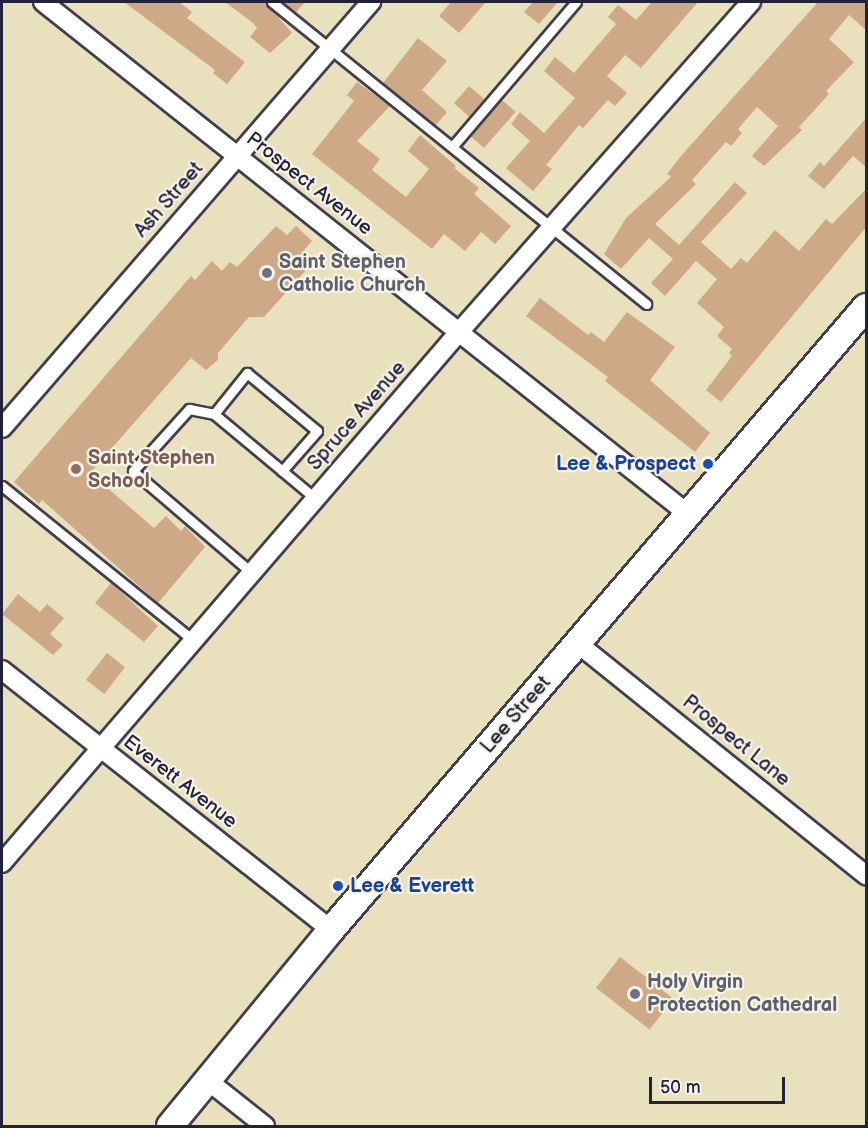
<!DOCTYPE html>
<style>
body{margin:0}
#map{position:relative;width:868px;height:1128px;overflow:hidden;background:#e9e1be;font-family:"Balsamiq Sans",sans-serif}
div>[style]{position:absolute}
.building>*{inset:0;background:#cda988;transform-origin:0 0}
.roads{filter:drop-shadow(2px 0 #403f4f) drop-shadow(-2px 0 #403f4f) drop-shadow(0 2px #403f4f) drop-shadow(0 -2px #403f4f)}
.lane>*{height:9px;margin:-4.5px;padding:0 4.5px;transform-origin:4.5px;border-radius:4.5px;background:#fff}
.street>*{height:18px;margin:-9px;padding:0 9px;transform-origin:9px;border-radius:9px;background:#fff}
.secondary>*{height:26px;margin:-13px;padding:0 13px;transform-origin:13px;border-radius:13px;background:#fff}
.dots>*{width:16px;height:16px;translate:-50% -50%;box-sizing:border-box;border:3px solid #f7f3e8;border-radius:50%}
span{translate:-50% -50%;white-space:nowrap;text-align:center;line-height:1.15;-webkit-text-stroke:4.5px #f7f3e8;paint-order:stroke}
.street-label{font-size:20px;color:#22223b}
.worship-label{font-size:20px;color:#5b616d;font-weight:700}
.left{translate:0 -50%;text-align:left}
.education-label{font-size:20px;color:#785e54;font-weight:700}
.transit-label{font-size:20px;color:#164399;font-weight:700}
.right{translate:-100% -50%;text-align:right}
.frame{position:absolute;inset:0;border:3px solid #22223b;pointer-events:none}
.scale{position:absolute;left:649px;top:1077px;width:136px;height:27px;box-sizing:border-box;border:3px solid #22223b;border-top:0;padding-left:8px;font-size:18px;line-height:21px;white-space:nowrap;color:#22223b;-webkit-text-stroke:4px #f7f3e8;paint-order:stroke}
</style>
<div id="map">
<div class="building">
<div style="clip-path:polygon(124px 2px,179px 2px,192px 12px,187px 18px,245px 62px,227px 84px,213px 73px,215px 70px)"></div>
<div style="clip-path:polygon(225px 2px,265px 2px,292px 33px,270px 53px,250px 37px,257px 28px,253px 23px)"></div>
<div style="clip-path:polygon(282px 2px,305px 2px,296px 12px)"></div>
<div style="clip-path:polygon(451px 2px,486px 2px,459px 33px,439px 16px)"></div>
<div style="clip-path:polygon(533px 2px,558px 2px,539px 24px,524px 12px)"></div>
<div style="clip-path:polygon(652px 2px,698px 2px,641px 68px,625px 55px,607px 76px,627px 93px,615px 106px,608px 100px,583px 128px,579px 125px,546px 165px,552px 169px,533px 191px,506px 168px,530px 141px,511px 124px,520px 112px,544px 133px,575px 98px,544px 71px,555px 57px,574px 73px,616px 24px,608px 17px,618px 5px,636px 20px)"></div>
<div style="clip-path:polygon(818px 2px,867px 2px,867px 31px,849px 15px,829px 39px,854px 62px,826px 91px,829px 94px,799px 127px,802px 130px,764px 166px,752px 156px,778px 126px,757px 107px,738px 129px,742px 133px,731px 146px,726px 142px,692px 180px,696px 184px,655px 224px,679px 245px,735px 182px,747px 193px,701px 242px,731px 269px,741px 258px,747px 263px,775px 230px,799px 251px,826px 219px,832px 224px,867px 188px,867px 226px,721px 402px,706px 390px,732px 356px,729px 353px,732px 349px,717px 336px,724px 327px,697px 303px,717px 279px,696px 261px,665px 296px,651px 283px,673px 259px,649px 238px,621px 269px,604px 254px,626px 218px,671px 177px,667px 174px,681px 156px)"></div>
<div style="clip-path:polygon(418px 38px,447px 61px,422px 90px,447px 112px,436px 125px,383px 83px)"></div>
<div style="clip-path:polygon(357px 82px,390px 106px,357px 141px,380px 159px,372px 170px,406px 197px,429px 169px,408px 151px,420px 135px,456px 166px,454px 168px,479px 188px,474px 194px,511px 226px,495px 244px,481px 232px,465px 251px,444px 234px,432px 249px,312px 154px,354px 101px,347px 95px)"></div>
<div style="left:469px;top:86px;width:20px;height:23px;rotate:41deg"></div>
<div style="left:502px;top:100px;width:18px;height:48px;rotate:41deg"></div>
<div style="clip-path:polygon(867px 117px,867px 168px,853px 156px,824px 189px,808px 176px,820px 162px,824px 166px)"></div>
<div style="clip-path:polygon(276px 226px,287px 235px,296px 226px,312px 241px,304px 250px,315px 260px,264px 317px,249px 317px,218px 353px,218px 360px,206px 370px,191px 358px,90px 473px,154px 528px,166px 516px,181px 531px,185px 526px,205px 547px,158px 603px,42px 500px,39px 504px,14px 482px,191px 276px,195px 280px,212px 261px,222px 271px,230px 262px,237px 267px)"></div>
<div style="clip-path:polygon(540px 298px,588px 335px,591px 332px,604px 342px,627px 312px,675px 347px,650px 380px,710px 433px,695px 452px,605px 381px,608px 377px,526px 316px)"></div>
<div style="clip-path:polygon(111px 583px,158px 626px,144px 642px,95px 603px)"></div>
<div style="clip-path:polygon(18px 594px,40px 612px,47px 604px,64px 618px,50px 634px,63px 645px,53px 655px,2px 614px)"></div>
<div style="left:107px;top:653px;width:23px;height:34px;rotate:38deg"></div>
<div style="left:620px;top:957px;width:68px;height:39px;rotate:38deg"></div>
</div>
<div class="roads">
<div class="lane">
<div style="left:272px;top:2px;width:481px;rotate:38.9deg"></div>
<div style="left:452px;top:147px;width:191px;rotate:-49.5deg"></div>
<div style="left:214px;top:414px;width:53px;rotate:-51.2deg"></div>
<div style="left:247px;top:373px;width:91px;rotate:39.6deg"></div>
<div style="left:317px;top:431px;width:53px;rotate:131.2deg"></div>
<div style="left:2px;top:486px;width:247px;rotate:38.9deg"></div>
<div style="left:252px;top:573px;width:157px;rotate:-139.4deg"></div>
<div style="left:133px;top:471px;width:84px;rotate:-47.9deg"></div>
<div style="left:189px;top:409px;width:25px;rotate:11deg"></div>
<div style="left:214px;top:414px;width:133px;rotate:39.8deg"></div>
</div>
<div class="street">
<div style="left:43px;top:2px;width:824px;rotate:38.44deg"></div>
<div style="left:2px;top:428px;width:564px;rotate:-49.1deg"></div>
<div style="left:577px;top:643px;width:371px;rotate:38.8deg"></div>
<div style="left:2px;top:670px;width:419px;rotate:38.3deg"></div>
<div style="left:2px;top:863px;width:701px;rotate:-49.28deg"></div>
<div style="left:459px;top:332px;width:441px;rotate:-48.5deg"></div>
<div style="left:207px;top:1080px;width:74px;rotate:38.4deg"></div>
</div>
<div class="secondary">
<div style="left:170px;top:1126px;width:254px;rotate:-50.6deg"></div>
<div style="left:331px;top:930px;width:821px;rotate:-49.35deg"></div>
</div>
</div>
<div class="dots">
<div style="left:267px;top:273px;background:#6b7280"></div>
<div style="left:708px;top:464px;background:#1a4fb4"></div>
<div style="left:76px;top:469px;background:#8d6e63"></div>
<div style="left:338px;top:886px;background:#1a4fb4"></div>
<div style="left:635px;top:994px;background:#6b7280"></div>
</div>
<div class="street-label">
<span style="left:309px;top:184px;rotate:38deg">Prospect Avenue</span>
<span style="left:169px;top:200px;rotate:-49deg">Ash Street</span>
<span style="left:357px;top:416px;rotate:-49deg">Spruce Avenue</span>
<span style="left:516px;top:715px;rotate:-49deg">Lee Street</span>
<span style="left:736px;top:741px;rotate:39deg">Prospect Lane</span>
<span style="left:180px;top:782px;rotate:38deg">Everett Avenue</span>
</div>
<div class="worship-label">
<span class="left" style="left:279px;top:274px">Saint Stephen<br>Catholic Church</span>
<span class="left" style="left:647px;top:994px">Holy Virgin<br>Protection Cathedral</span>
</div>
<div class="education-label">
<span class="left" style="left:88px;top:470px">Saint Stephen<br>School</span>
</div>
<div class="transit-label">
<span class="right" style="left:696px;top:464px">Lee &amp; Prospect</span>
<span class="left" style="left:350px;top:886px">Lee &amp; Everett</span>
</div>
<div class="frame"></div>
<div class="scale">50 m</div>
</div>
